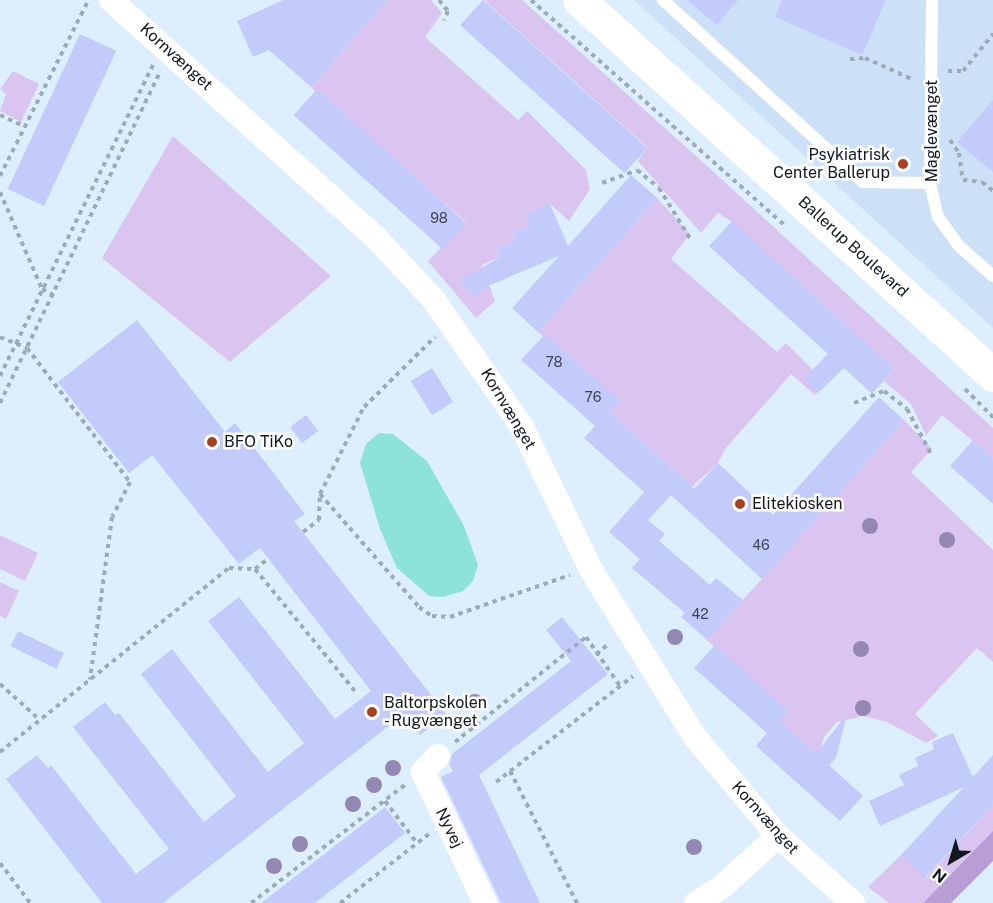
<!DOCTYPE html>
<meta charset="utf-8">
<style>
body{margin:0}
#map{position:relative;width:993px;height:903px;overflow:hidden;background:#def;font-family:"Public Sans",sans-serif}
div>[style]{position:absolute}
.built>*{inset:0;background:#cce1f7}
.green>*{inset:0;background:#dac5f0}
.forest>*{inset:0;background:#b99ed5}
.water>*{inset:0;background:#8ee2dc}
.building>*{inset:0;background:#c3cbfa;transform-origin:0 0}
.path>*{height:4px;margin-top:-2px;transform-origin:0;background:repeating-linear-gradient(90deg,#9dabb9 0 4.5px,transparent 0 9px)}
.lane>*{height:12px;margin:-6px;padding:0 6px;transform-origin:6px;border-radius:6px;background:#fff}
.street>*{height:24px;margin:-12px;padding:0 12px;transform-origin:12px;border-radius:12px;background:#fff}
.secondary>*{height:33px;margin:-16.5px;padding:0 16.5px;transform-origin:16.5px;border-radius:16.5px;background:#fff}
.trees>*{width:16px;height:16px;margin:-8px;border-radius:50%;background:#9387b3}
.dots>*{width:16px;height:16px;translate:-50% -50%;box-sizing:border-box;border:3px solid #fff;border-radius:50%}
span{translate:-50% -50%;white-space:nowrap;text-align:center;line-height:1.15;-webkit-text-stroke:5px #fff;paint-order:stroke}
.number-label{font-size:14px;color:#3e4556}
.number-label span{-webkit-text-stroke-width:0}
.street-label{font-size:16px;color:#111820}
.poi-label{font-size:16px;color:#111820}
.right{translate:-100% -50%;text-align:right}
.left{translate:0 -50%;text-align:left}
.north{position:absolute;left:921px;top:831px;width:60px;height:60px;-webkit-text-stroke:4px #fff;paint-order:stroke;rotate:218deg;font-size:16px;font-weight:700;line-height:24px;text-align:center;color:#111820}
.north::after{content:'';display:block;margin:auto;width:21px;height:27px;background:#111820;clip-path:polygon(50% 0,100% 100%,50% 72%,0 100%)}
</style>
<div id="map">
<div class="built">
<div style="clip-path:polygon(634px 0,993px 0,993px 328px)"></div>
</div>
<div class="green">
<div style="clip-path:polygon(387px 0,431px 0,442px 13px,425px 37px,518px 120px,527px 111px,586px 170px,590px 189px,569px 221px,550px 204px,526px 214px,530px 226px,513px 233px,516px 241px,497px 249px,500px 257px,482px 265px,495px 301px,476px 318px,428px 261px,466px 222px,311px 87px)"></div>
<div style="clip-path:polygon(484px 0,522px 0,706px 165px,993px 428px,993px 458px,942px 415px,926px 435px,911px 404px,884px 381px,894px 369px,731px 221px,718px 213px,701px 233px,638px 161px,647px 147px)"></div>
<div style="clip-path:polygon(13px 71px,39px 84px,21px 122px,0 111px,6px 94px,0 89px)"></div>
<div style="clip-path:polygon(173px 136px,331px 276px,230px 362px,102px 258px)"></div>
<div style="clip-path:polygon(657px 198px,690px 234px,671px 259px,777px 352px,786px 343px,826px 383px,815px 395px,791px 374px,725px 449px,718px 463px,692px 487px,610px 412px,619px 401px,538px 332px)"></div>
<div style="clip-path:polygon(904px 420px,932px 449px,911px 472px,993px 550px,993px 662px,977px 648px,915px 714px,938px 736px,926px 743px,887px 722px,863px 716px,837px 722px,824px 737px,818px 757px,779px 721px,788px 711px,707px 640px)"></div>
<div style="clip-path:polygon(0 535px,38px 553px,25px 581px,0 569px)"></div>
<div style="clip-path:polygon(0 582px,19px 591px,6px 619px,0 616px)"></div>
<div style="clip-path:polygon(993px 805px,993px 831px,923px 903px,889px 903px,868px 887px,901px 855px,926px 878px)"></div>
</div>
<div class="forest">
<div style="clip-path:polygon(993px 831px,993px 861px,951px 903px,923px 903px)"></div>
</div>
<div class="water">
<div style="clip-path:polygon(379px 433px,393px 434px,427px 461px,464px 526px,478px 565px,473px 581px,463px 591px,443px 597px,429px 596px,397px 568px,380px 529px,360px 463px,366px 444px)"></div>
</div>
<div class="building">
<div style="clip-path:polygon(283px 0,387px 0,311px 87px,269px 50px,253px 57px,237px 21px)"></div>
<div style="left:483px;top:0;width:221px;height:34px;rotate:42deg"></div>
<div style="clip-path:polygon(687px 0,738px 0,717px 25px)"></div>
<div style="clip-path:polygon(782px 0,886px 0,862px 55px,775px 17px)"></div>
<div style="left:80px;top:34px;width:40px;height:171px;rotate:25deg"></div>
<div style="left:317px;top:89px;width:200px;height:35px;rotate:42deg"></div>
<div style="clip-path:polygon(993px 100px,993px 172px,957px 142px)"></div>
<div style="clip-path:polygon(631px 175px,657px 198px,538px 332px,512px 308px,559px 256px,488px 286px,474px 297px,461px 280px,500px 257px,497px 249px,516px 241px,513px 233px,530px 226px,526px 214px,550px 204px,568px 246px)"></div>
<div style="clip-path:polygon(732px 221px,894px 369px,872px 394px,844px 368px,818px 393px,804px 378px,828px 354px,709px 246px)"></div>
<div style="clip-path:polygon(137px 320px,225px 432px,235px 423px,305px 514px,294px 521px,446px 714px,420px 735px,404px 714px,163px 903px,102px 903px,6px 779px,37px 755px,48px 768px,51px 765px,136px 874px,169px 849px,73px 727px,105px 702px,115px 715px,119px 713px,204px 822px,236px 796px,141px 674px,172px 649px,268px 772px,304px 743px,208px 621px,239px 597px,335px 719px,371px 691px,260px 548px,239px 564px,152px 455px,129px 473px,58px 382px)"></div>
<div style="clip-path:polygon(545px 334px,620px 401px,610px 412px,694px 489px,718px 463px,773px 515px,879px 397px,904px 420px,762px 579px,671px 495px,648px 520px,665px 534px,659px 541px,710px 585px,716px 578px,743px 600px,707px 640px,681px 617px,685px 613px,632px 568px,640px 559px,609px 532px,644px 492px,584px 438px,595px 426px,521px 360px)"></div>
<div style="left:432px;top:368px;width:40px;height:25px;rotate:58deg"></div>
<div style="left:306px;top:415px;width:20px;height:20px;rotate:53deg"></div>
<div style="clip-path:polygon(973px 440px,993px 458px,993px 504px,950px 466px)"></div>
<div style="clip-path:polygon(562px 617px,608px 674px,479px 775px,540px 903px,501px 903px,441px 777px,453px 771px,449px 765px,452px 754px,571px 661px,546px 630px)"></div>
<div style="left:18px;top:631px;width:51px;height:17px;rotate:26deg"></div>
<div style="clip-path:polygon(715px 645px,788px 711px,779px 721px,816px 754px,847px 714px,836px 758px,829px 765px,863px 796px,840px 821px,756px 746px,767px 733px,694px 668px)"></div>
<div style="clip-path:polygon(953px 733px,973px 777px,993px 755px,993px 805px,925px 878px,901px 855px,964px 787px,880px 826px,869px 801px,904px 785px,899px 775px,918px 766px,915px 758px,934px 749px,932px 742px)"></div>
<div style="clip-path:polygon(385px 807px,405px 833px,315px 903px,261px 903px)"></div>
</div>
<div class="path">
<div style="left:439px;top:0;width:14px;rotate:51deg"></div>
<div style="left:448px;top:11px;width:10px;rotate:114deg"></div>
<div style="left:531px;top:0;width:339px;rotate:41.6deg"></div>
<div style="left:850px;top:59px;width:15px;rotate:-4deg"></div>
<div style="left:865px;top:58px;width:54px;rotate:24.2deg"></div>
<div style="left:948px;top:71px;width:15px"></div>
<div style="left:963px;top:71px;width:48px;rotate:-51deg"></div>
<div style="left:0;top:115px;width:26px;rotate:25deg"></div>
<div style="left:950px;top:140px;width:16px;rotate:55deg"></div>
<div style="left:959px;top:153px;width:27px;rotate:82deg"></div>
<div style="left:963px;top:180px;width:19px;rotate:6deg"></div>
<div style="left:982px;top:182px;width:14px;rotate:39deg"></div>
<div style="left:0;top:176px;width:196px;rotate:-63.3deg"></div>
<div style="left:602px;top:183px;width:37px;rotate:-20deg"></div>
<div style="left:637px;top:170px;width:28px;rotate:39deg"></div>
<div style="left:659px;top:188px;width:61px;rotate:58.4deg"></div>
<div style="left:0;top:192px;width:106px;rotate:66.6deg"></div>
<div style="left:42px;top:289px;width:13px;rotate:29deg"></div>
<div style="left:0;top:337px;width:29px;rotate:22deg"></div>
<div style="left:27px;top:348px;width:169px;rotate:52.5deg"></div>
<div style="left:130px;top:482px;width:39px;rotate:117deg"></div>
<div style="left:112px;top:517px;width:164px;rotate:97.7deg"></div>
<div style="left:0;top:376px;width:347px;rotate:-63.8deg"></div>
<div style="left:965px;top:389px;width:40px;rotate:45deg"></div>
<div style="left:0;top:403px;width:368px;rotate:-64.2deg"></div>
<div style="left:854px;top:403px;width:32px;rotate:-22deg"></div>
<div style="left:884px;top:391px;width:29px;rotate:38deg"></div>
<div style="left:907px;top:409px;width:51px;rotate:61.9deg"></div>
<div style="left:320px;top:494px;width:97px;rotate:-63.2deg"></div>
<div style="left:364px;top:407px;width:100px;rotate:-44.6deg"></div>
<div style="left:303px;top:532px;width:20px;rotate:-37deg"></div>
<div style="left:319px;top:520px;width:26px;rotate:-88deg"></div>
<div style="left:320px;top:494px;width:150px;rotate:48.8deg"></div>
<div style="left:419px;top:607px;width:16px;rotate:35deg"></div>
<div style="left:432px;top:616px;width:18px;rotate:3deg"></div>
<div style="left:450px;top:617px;width:127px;rotate:-19.3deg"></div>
<div style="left:255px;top:569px;width:158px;rotate:50.7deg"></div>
<div style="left:596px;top:654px;width:18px;rotate:-38deg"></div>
<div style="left:0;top:684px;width:54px;rotate:42deg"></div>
<div style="left:455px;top:742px;width:168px;rotate:-38.7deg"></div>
<div style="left:586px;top:637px;width:60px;rotate:55.2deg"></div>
<div style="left:0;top:752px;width:294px;rotate:-38.8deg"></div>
<div style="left:229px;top:568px;width:26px;rotate:2deg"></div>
<div style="left:255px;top:569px;width:16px;rotate:-38deg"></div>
<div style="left:510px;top:771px;width:148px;rotate:63.1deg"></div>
<div style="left:496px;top:782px;width:173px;rotate:-37.7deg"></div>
<div style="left:385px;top:801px;width:53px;rotate:52.7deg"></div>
<div style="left:0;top:863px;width:50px;rotate:53.1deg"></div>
<div style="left:251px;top:903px;width:194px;rotate:-37.5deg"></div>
<div style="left:340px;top:903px;width:113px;rotate:-37.8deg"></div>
</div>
<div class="lane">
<div style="left:663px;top:0;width:270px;rotate:42.3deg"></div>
<div style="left:863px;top:182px;width:67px;rotate:0.9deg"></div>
<div style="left:932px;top:0;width:183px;rotate:90.6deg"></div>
<div style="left:930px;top:183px;width:35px;rotate:77deg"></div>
<div style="left:938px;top:217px;width:37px;rotate:54deg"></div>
<div style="left:960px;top:247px;width:44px;rotate:41.3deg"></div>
</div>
<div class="street">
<div style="left:111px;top:0;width:356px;rotate:41.9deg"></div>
<div style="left:376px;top:238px;width:83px;rotate:46.9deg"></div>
<div style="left:433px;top:299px;width:154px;rotate:55.1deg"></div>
<div style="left:521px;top:425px;width:159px;rotate:64.2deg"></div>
<div style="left:590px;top:568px;width:198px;rotate:58.2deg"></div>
<div style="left:694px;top:736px;width:131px;rotate:50deg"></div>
<div style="left:778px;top:836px;width:101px;rotate:41.8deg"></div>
<div style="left:438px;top:756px;width:22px;rotate:133deg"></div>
<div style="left:423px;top:772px;width:145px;rotate:64.7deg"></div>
<div style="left:696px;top:903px;width:32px;rotate:-32deg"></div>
<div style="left:723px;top:886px;width:74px;rotate:-42.3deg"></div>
</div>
<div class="secondary">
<div style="left:579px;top:0;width:559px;rotate:42.17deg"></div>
</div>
<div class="trees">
<div style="left:870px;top:526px"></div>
<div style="left:947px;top:540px"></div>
<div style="left:675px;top:637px"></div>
<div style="left:861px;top:649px"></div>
<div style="left:475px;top:702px"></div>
<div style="left:863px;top:708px"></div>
<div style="left:393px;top:768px"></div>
<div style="left:374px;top:785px"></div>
<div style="left:353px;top:804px"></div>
<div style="left:300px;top:844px"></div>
<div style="left:694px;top:847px"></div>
<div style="left:274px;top:866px"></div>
</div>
<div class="dots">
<div style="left:903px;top:164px;background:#a84024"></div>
<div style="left:212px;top:442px;background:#a84024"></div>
<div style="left:740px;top:504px;background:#a84024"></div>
<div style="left:372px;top:712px;background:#a84024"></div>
</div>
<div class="number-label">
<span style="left:439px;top:218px">98</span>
<span style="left:554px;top:362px">78</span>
<span style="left:593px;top:397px">76</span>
<span style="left:761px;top:545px">46</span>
<span style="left:700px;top:614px">42</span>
</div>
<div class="street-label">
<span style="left:176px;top:57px;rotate:42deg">Kornvænget</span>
<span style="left:932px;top:131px;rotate:-90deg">Maglevænget</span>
<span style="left:853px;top:247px;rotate:42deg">Ballerup Boulevard</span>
<span style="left:508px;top:409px;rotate:59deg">Kornvænget</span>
<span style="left:765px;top:818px;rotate:48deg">Kornvænget</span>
<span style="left:449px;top:828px;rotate:64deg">Nyvej</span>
</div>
<div class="poi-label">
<span class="right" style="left:890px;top:164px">Psykiatrisk<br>Center Ballerup</span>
<span class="left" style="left:224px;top:442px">BFO TiKo</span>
<span class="left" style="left:752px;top:504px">Elitekiosken</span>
<span class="left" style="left:384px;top:712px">Baltorpskolen<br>- Rugvænget</span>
</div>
<div class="north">N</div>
</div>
